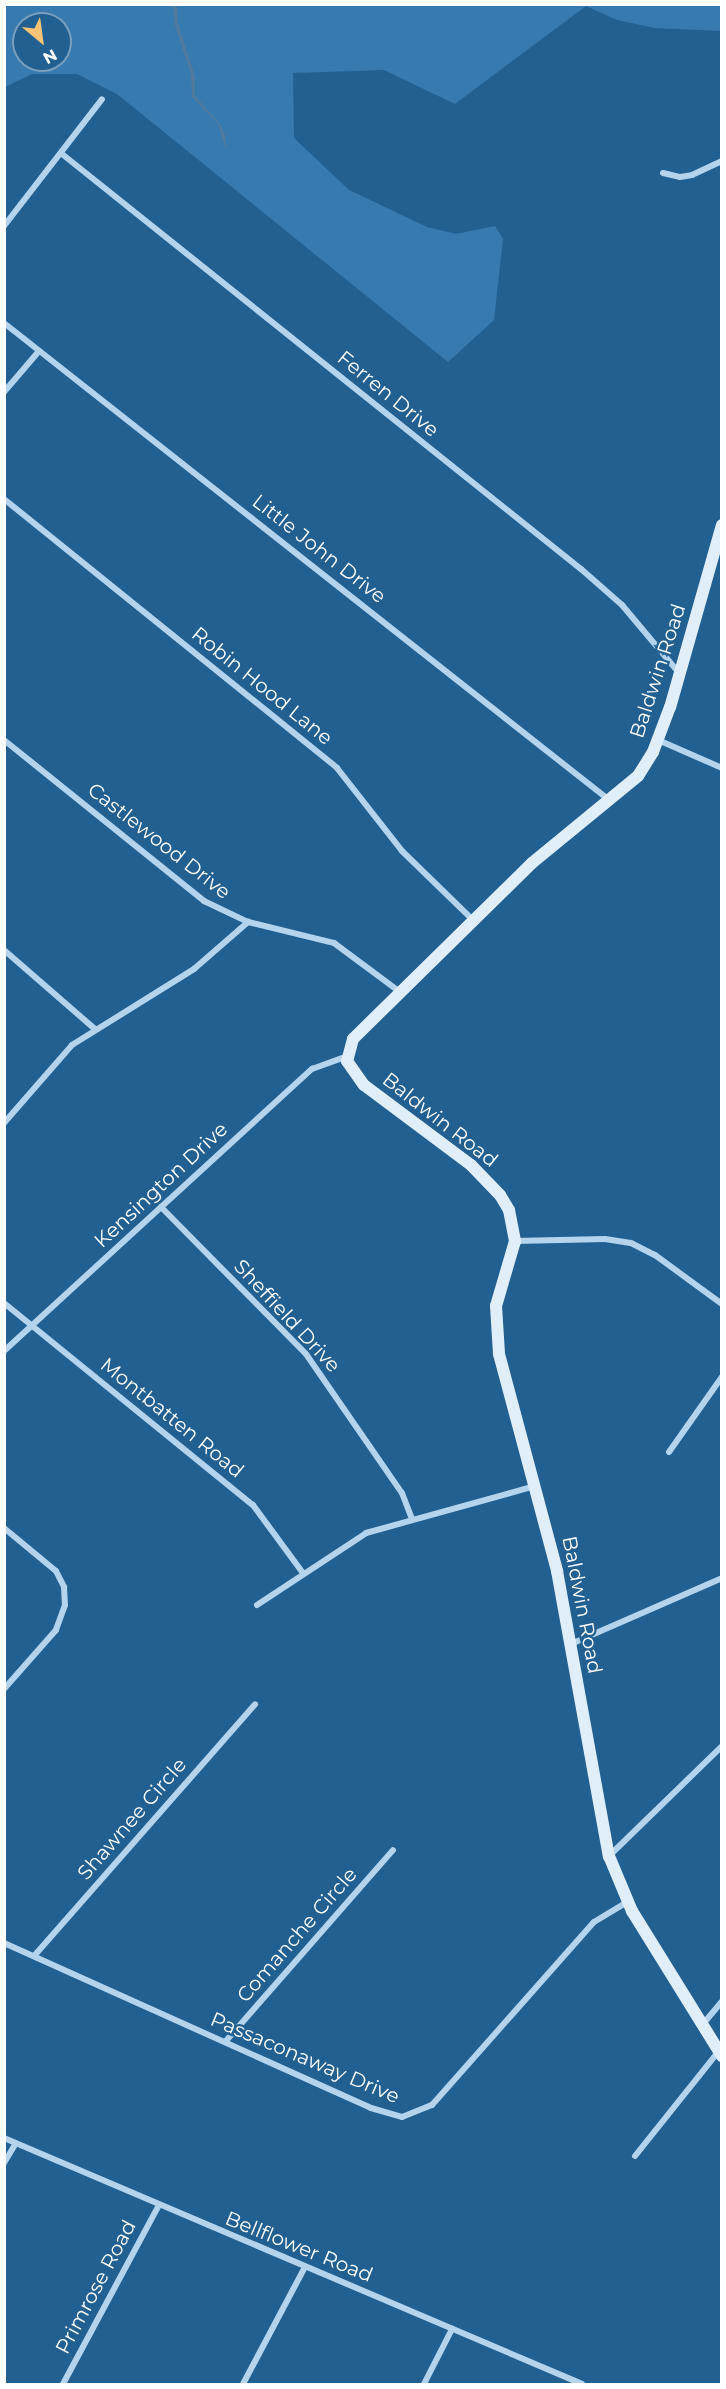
<!DOCTYPE html>
<style>
body{margin:0}
#map{position:relative;width:726px;height:2389px;overflow:hidden;background:#226092;font-family:Montserrat,sans-serif}
div>[style]{position:absolute}
.green>*{inset:0;background:#367ab0}
.water>*{inset:0;background:#517b9e}
.street>*{height:6px;margin:-3px;padding:0 3px;transform-origin:3px;border-radius:3px;background:#b4d4ed}
.secondary>*{height:12px;margin:-6px;padding:0 6px;transform-origin:6px;border-radius:6px;background:#e0eefa}
span{translate:-50% -50%;white-space:nowrap;text-align:center;line-height:1.15;-webkit-text-stroke:4.5px #226092;paint-order:stroke}
.street-label{font-size:20px;color:#fff}
.frame{position:absolute;inset:0;border:6px solid #fff;pointer-events:none}
.north{position:absolute;left:12px;top:12px;width:60px;height:60px;box-sizing:border-box;background:#226092;border:2px solid #7aa0be;border-radius:50%;rotate:151deg;font-size:16px;font-weight:700;line-height:24px;text-align:center;color:#fff}
.north::after{content:'';display:block;margin:auto;width:21px;height:27px;background:#f9c476;clip-path:polygon(50% 0,100% 100%,50% 72%,0 100%)}
</style>
<div id="map">
<div class="green">
<div style="clip-path:polygon(evenodd,5px 5px,721px 5px,721px 31px,655px 28px,617px 20px,586px 6px,455px 104px,384px 70px,293px 73px,294px 138px,349px 190px,427px 227px,456px 234px,495px 226px,503px 239px,494px 320px,448px 362px,117px 94px,77px 74px,32px 74px,5px 87px,5px 5px,24px 24px,60px 24px,60px 60px,24px 60px,24px 24px)"></div>
</div>
<div class="water">
<div style="clip-path:polygon(173px 5px,177px 5px,178px 23px,195px 77px,195px 96px,220px 124px,225px 135px,226px 150px,218px 124px,192px 97px,191px 75px,174px 22px)"></div>
</div>
<div class="street">
<div style="left:62px;top:154px;width:665px;rotate:38.65deg"></div>
<div style="left:581px;top:569px;width:55px;rotate:41.3deg"></div>
<div style="left:622px;top:605px;width:90px;rotate:50deg"></div>
<div style="left:663px;top:173px;width:17px;rotate:13deg"></div>
<div style="left:680px;top:177px;width:12px;rotate:-9deg"></div>
<div style="left:692px;top:175px;width:33px;rotate:-25deg"></div>
<div style="left:4px;top:226px;width:160px;rotate:-52.3deg"></div>
<div style="left:4px;top:323px;width:770px;rotate:38.25deg"></div>
<div style="left:4px;top:392px;width:54px;rotate:-49.5deg"></div>
<div style="left:4px;top:499px;width:428px;rotate:38.9deg"></div>
<div style="left:337px;top:768px;width:105px;rotate:51.9deg"></div>
<div style="left:402px;top:851px;width:102px;rotate:44.2deg"></div>
<div style="left:4px;top:740px;width:257px;rotate:38.8deg"></div>
<div style="left:204px;top:901px;width:49px;rotate:25.5deg"></div>
<div style="left:248px;top:922px;width:89px;rotate:13.7deg"></div>
<div style="left:334px;top:943px;width:82px;rotate:36.6deg"></div>
<div style="left:658px;top:740px;width:70px;rotate:23.6deg"></div>
<div style="left:4px;top:950px;width:121px;rotate:41deg"></div>
<div style="left:4px;top:1123px;width:103px;rotate:-48.9deg"></div>
<div style="left:72px;top:1045px;width:144px;rotate:-31.9deg"></div>
<div style="left:194px;top:969px;width:72px;rotate:-41deg"></div>
<div style="left:161px;top:1207px;width:206px;rotate:45.4deg"></div>
<div style="left:306px;top:1354px;width:169px;rotate:55.4deg"></div>
<div style="left:402px;top:1493px;width:28px;rotate:69deg"></div>
<div style="left:515px;top:1241px;width:90px;rotate:-1.3deg"></div>
<div style="left:605px;top:1239px;width:26px;rotate:9deg"></div>
<div style="left:631px;top:1243px;width:27px;rotate:27deg"></div>
<div style="left:655px;top:1255px;width:83px;rotate:36.2deg"></div>
<div style="left:4px;top:1303px;width:321px;rotate:39.1deg"></div>
<div style="left:253px;top:1505px;width:84px;rotate:53.7deg"></div>
<div style="left:4px;top:1351px;width:418px;rotate:-42.5deg"></div>
<div style="left:312px;top:1069px;width:37px;rotate:-20deg"></div>
<div style="left:669px;top:1452px;width:92px;rotate:-54.8deg"></div>
<div style="left:4px;top:1528px;width:67px;rotate:39.6deg"></div>
<div style="left:56px;top:1571px;width:18px;rotate:63deg"></div>
<div style="left:64px;top:1587px;width:18px;rotate:87deg"></div>
<div style="left:65px;top:1605px;width:27px;rotate:110deg"></div>
<div style="left:56px;top:1630px;width:79px;rotate:131.4deg"></div>
<div style="left:257px;top:1605px;width:131px;rotate:-33.4deg"></div>
<div style="left:366px;top:1533px;width:175px;rotate:-15.5deg"></div>
<div style="left:571px;top:1644px;width:165px;rotate:-23.6deg"></div>
<div style="left:609px;top:1856px;width:158px;rotate:-44.2deg"></div>
<div style="left:4px;top:1943px;width:402px;rotate:24.2deg"></div>
<div style="left:371px;top:2108px;width:32px;rotate:16deg"></div>
<div style="left:402px;top:2117px;width:32px;rotate:-22deg"></div>
<div style="left:432px;top:2105px;width:244px;rotate:-48.5deg"></div>
<div style="left:594px;top:1922px;width:39px;rotate:-31deg"></div>
<div style="left:34px;top:1956px;width:335px;rotate:-48.7deg"></div>
<div style="left:703px;top:2024px;width:30px;rotate:-50deg"></div>
<div style="left:225px;top:2042px;width:255px;rotate:-48.8deg"></div>
<div style="left:4px;top:2138px;width:628px;rotate:23.05deg"></div>
<div style="left:635px;top:2156px;width:133px;rotate:-51.4deg"></div>
<div style="left:4px;top:2163px;width:23px;rotate:-59deg"></div>
<div style="left:63px;top:2384px;width:203px;rotate:-61.8deg"></div>
<div style="left:243px;top:2384px;width:132px;rotate:-62.1deg"></div>
<div style="left:424px;top:2384px;width:62px;rotate:-63deg"></div>
</div>
<div class="secondary">
<div style="left:722px;top:525px;width:189px;rotate:105.9deg"></div>
<div style="left:670px;top:707px;width:48px;rotate:110.7deg"></div>
<div style="left:653px;top:752px;width:28px;rotate:122deg"></div>
<div style="left:638px;top:776px;width:137px;rotate:140.6deg"></div>
<div style="left:532px;top:863px;width:251px;rotate:135.5deg"></div>
<div style="left:353px;top:1039px;width:23px;rotate:105deg"></div>
<div style="left:347px;top:1061px;width:29px;rotate:55deg"></div>
<div style="left:364px;top:1085px;width:134px;rotate:36.8deg"></div>
<div style="left:471px;top:1165px;width:42px;rotate:46deg"></div>
<div style="left:500px;top:1195px;width:17px;rotate:59deg"></div>
<div style="left:509px;top:1210px;width:32px;rotate:79deg"></div>
<div style="left:515px;top:1241px;width:68px;rotate:106.3deg"></div>
<div style="left:496px;top:1306px;width:48px;rotate:86.4deg"></div>
<div style="left:499px;top:1354px;width:225px;rotate:75deg"></div>
<div style="left:557px;top:1571px;width:290px;rotate:79.7deg"></div>
<div style="left:609px;top:1856px;width:60px;rotate:67.3deg"></div>
<div style="left:632px;top:1911px;width:171px;rotate:58.2deg"></div>
</div>
<div class="street-label">
<span style="left:388px;top:394px;rotate:39deg">Ferren Drive</span>
<span style="left:319px;top:549px;rotate:38deg">Little John Drive</span>
<span style="left:658px;top:671px;rotate:-72deg">Baldwin Road</span>
<span style="left:262px;top:686px;rotate:39deg">Robin Hood Lane</span>
<span style="left:159px;top:841px;rotate:38deg">Castlewood Drive</span>
<span style="left:440px;top:1120px;rotate:38deg">Baldwin Road</span>
<span style="left:161px;top:1185px;rotate:-43deg">Kensington Drive</span>
<span style="left:287px;top:1316px;rotate:47deg">Sheffield Drive</span>
<span style="left:172px;top:1418px;rotate:39deg">Montbatten Road</span>
<span style="left:582px;top:1605px;rotate:79deg">Baldwin Road</span>
<span style="left:132px;top:1819px;rotate:-49deg">Shawnee Circle</span>
<span style="left:297px;top:1935px;rotate:-49deg">Comanche Circle</span>
<span style="left:305px;top:2058px;rotate:23deg">Passaconaway Drive</span>
<span style="left:299px;top:2247px;rotate:22deg">Bellflower Road</span>
<span style="left:96px;top:2287px;rotate:-62deg">Primrose Road</span>
</div>
<div class="frame"></div>
<div class="north">N</div>
</div>
